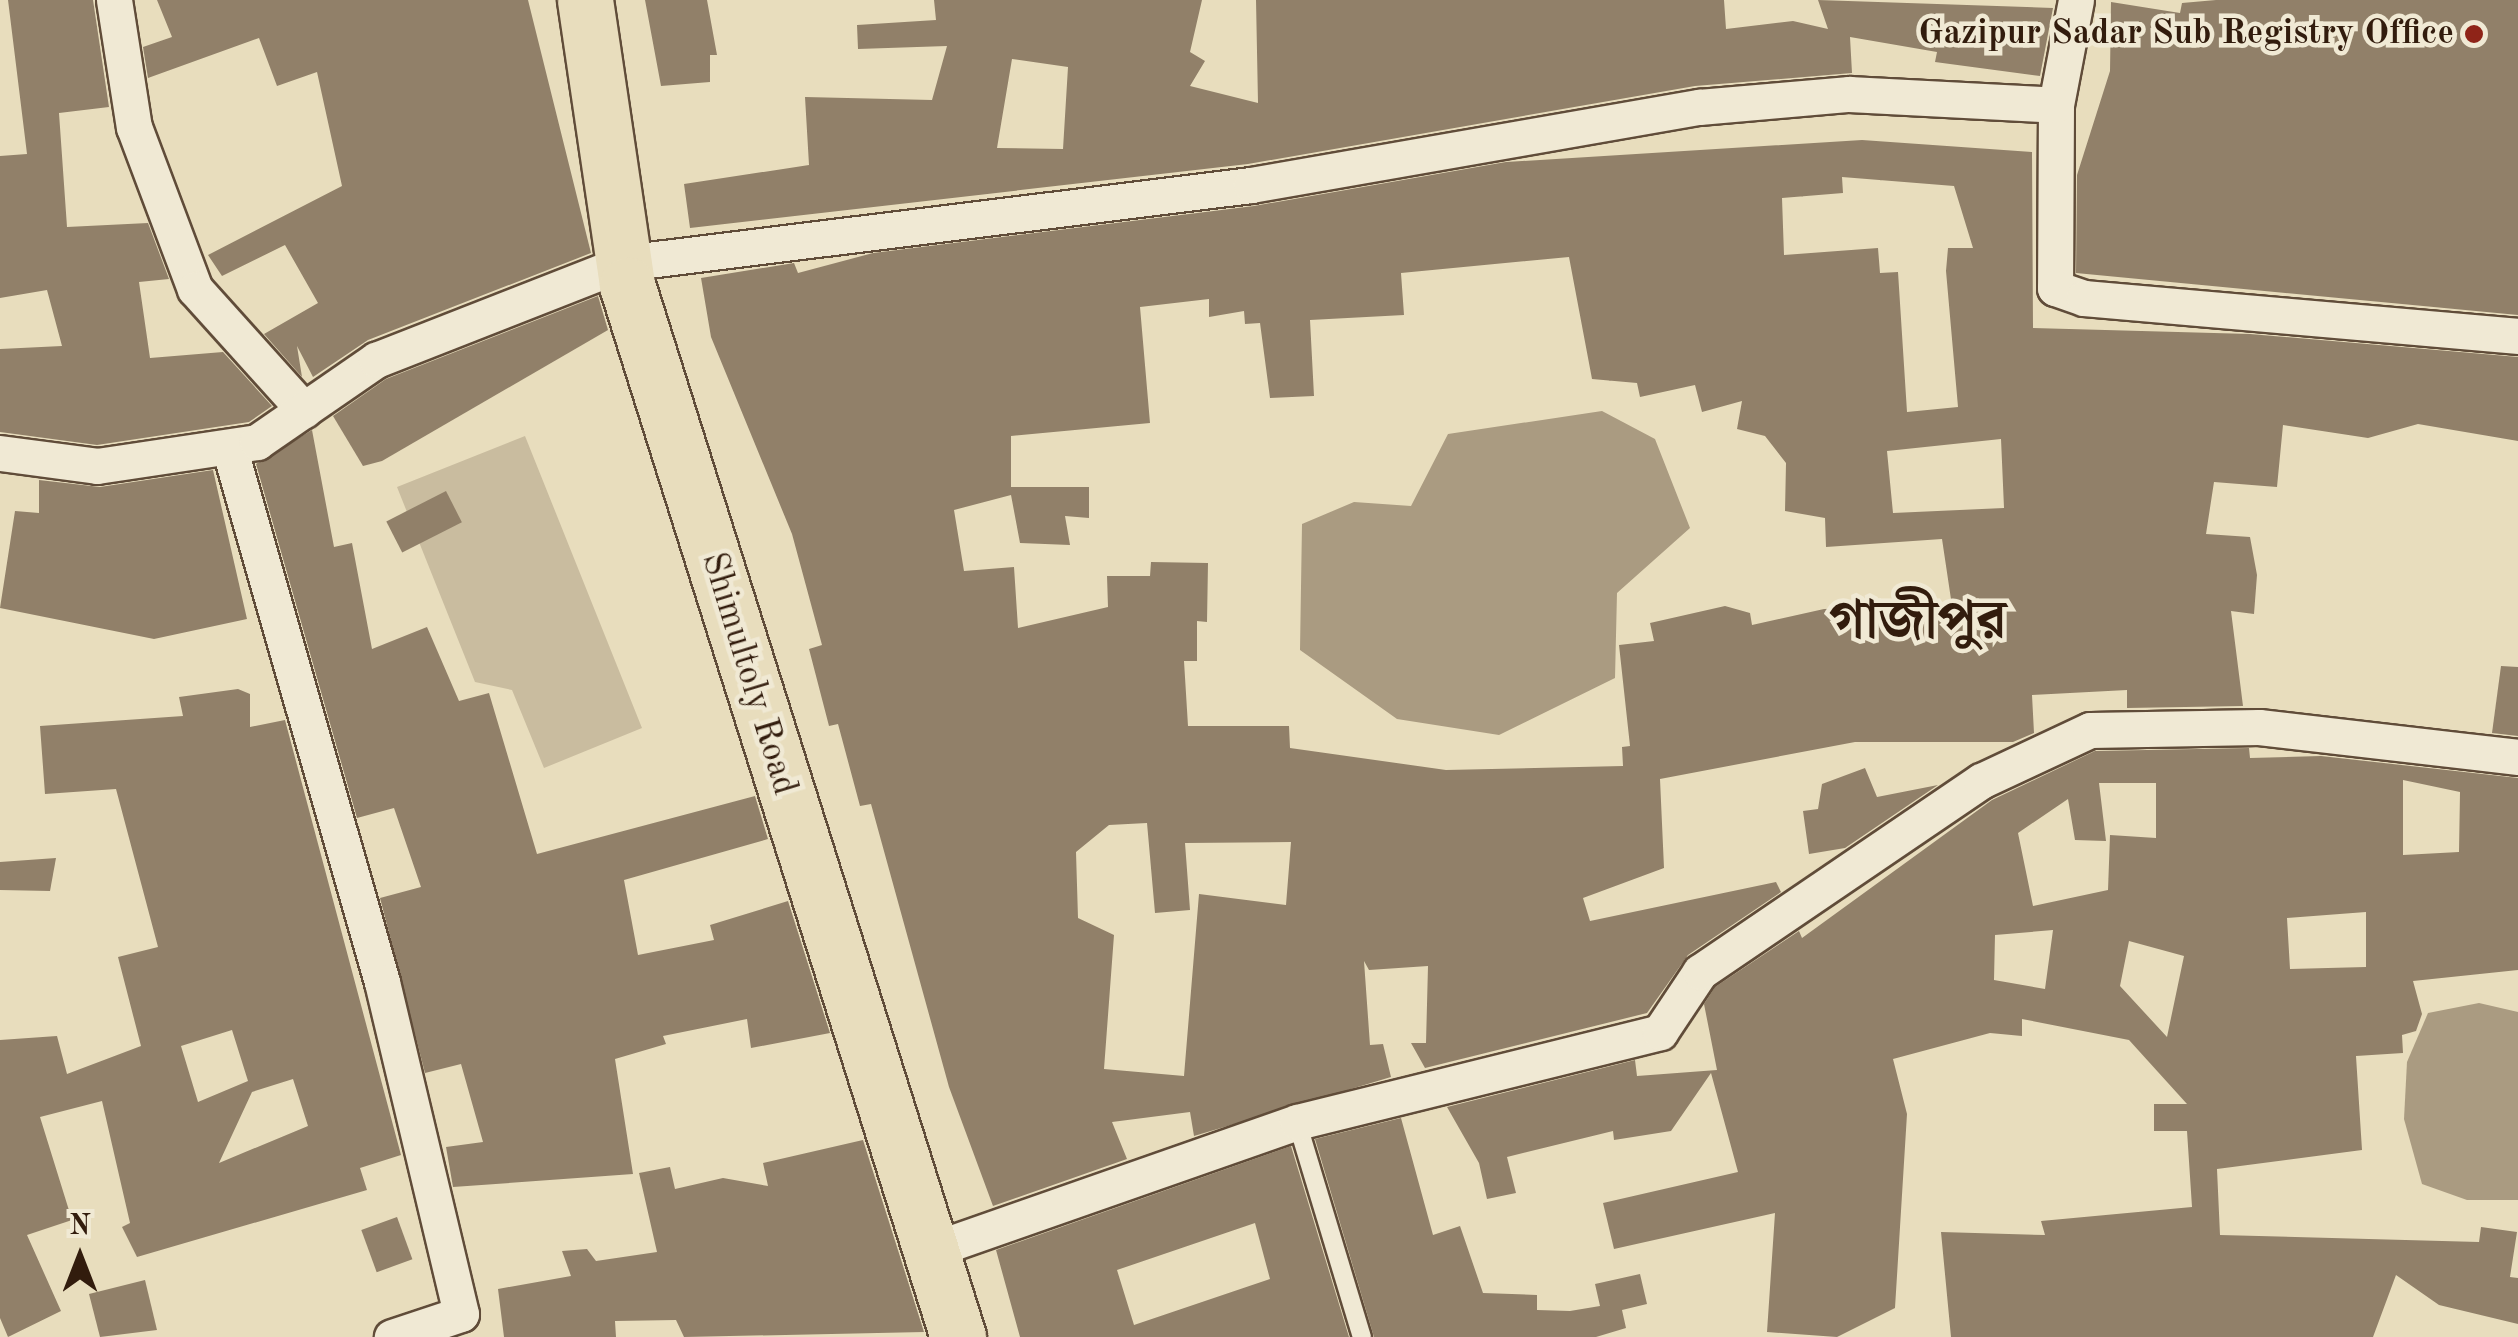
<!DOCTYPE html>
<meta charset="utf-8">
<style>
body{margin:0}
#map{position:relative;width:2518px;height:1337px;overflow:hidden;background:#e8ddbd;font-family:"Old Standard TT","Noto Serif Bengali",serif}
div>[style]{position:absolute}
.green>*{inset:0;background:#c9bc9f}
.water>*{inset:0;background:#aa9b81}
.building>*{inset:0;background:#918069;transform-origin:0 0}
.roads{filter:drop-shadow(2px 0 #604c39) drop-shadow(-2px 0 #604c39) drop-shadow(0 2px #604c39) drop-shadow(0 -2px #604c39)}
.service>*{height:18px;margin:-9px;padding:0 9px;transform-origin:9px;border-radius:9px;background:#f0e9d4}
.minor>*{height:35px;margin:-17.5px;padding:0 17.5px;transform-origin:17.5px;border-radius:17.5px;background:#f0e9d4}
.primary>*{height:55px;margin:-27.5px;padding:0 27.5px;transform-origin:27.5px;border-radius:27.5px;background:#e8ddbd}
.dots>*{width:28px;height:28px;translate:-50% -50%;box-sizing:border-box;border:5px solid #f0e9d4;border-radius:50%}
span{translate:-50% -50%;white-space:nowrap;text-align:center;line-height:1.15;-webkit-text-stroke:9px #f0e9d4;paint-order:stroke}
.poi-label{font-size:35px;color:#321c0d;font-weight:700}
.right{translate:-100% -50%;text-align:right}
.street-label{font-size:35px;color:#321c0d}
.town-label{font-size:55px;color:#321c0d;font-weight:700}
.north{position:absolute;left:30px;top:1207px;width:100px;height:100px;-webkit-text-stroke:8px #f0e9d4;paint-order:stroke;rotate:0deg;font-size:28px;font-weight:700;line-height:40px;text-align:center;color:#321c0d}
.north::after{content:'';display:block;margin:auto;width:35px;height:45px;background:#321c0d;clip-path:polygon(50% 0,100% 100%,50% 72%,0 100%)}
</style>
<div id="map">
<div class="green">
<div style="clip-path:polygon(525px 436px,642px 728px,544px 768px,512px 690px,475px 682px,397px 487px)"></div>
</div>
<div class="water">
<div style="clip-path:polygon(1602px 411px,1655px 439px,1690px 528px,1617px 593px,1615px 678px,1499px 735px,1397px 719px,1300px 650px,1302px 524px,1354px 502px,1411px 506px,1448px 434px)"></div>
<div style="clip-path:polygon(2479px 1003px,2518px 1012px,2518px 1200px,2467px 1200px,2422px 1184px,2404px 1119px,2407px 1062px,2428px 1013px)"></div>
</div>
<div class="building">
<div style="clip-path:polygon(8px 0,93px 0,109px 107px,59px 113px,67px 227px,148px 223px,169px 279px,139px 282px,150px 358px,223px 352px,272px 406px,249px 422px,97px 445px,0 432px,0 349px,62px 346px,47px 290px,0 298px,0 156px,27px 154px)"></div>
<div style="clip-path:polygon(157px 0,528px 0,591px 253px,368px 340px,313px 377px,297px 346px,302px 377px,264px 334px,318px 303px,285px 245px,222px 276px,208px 255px,342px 186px,317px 72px,277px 86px,259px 38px,148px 78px,143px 47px,172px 37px)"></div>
<div style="clip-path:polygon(645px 0,707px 0,717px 55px,710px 55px,710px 82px,661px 86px)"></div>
<div style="clip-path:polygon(evenodd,934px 0,1202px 0,1190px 52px,1205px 61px,1190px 86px,1258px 103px,1256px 0,1724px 0,1726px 29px,1793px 21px,1828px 29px,1818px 0,2053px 8px,2040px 76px,1935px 62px,1937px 52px,1850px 37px,1852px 73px,1695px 86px,1248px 164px,690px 228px,684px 184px,809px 165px,805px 97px,932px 100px,947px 46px,858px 49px,857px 25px,936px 20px,934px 0,1012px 59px,1068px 67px,1063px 149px,997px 148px,1012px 59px)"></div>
<div style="clip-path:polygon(2216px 0,2518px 0,2518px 315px,2076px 273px,2077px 175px,2110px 71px,2111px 2px,2180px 13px,2182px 3px)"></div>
<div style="clip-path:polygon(evenodd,1862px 140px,2032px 152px,2033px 328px,2250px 334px,2518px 357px,2518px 441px,2418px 424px,2368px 438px,2283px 425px,2277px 487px,2214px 482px,2206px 534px,2250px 537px,2257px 575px,2254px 614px,2231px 611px,2243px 706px,2127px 708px,2127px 690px,2032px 695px,2034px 733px,2013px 742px,1855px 742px,1660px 779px,1664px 868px,1583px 898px,1590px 921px,1776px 882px,1781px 892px,1688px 955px,1647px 1013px,1425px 1068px,1411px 1043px,1426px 1043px,1428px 966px,1369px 970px,1364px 961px,1370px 1045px,1383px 1044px,1391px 1077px,1194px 1136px,1190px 1112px,1112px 1122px,1127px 1159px,993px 1206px,949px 1087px,871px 804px,860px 806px,838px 724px,829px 726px,809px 649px,822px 645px,792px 534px,711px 337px,701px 278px,794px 263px,798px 273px,873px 253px,1254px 206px,1506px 162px,1862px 140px,1842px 177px,1954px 186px,1973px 248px,1948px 248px,1946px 271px,1958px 407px,1907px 412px,1898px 272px,1880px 273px,1878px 248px,1784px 255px,1782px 198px,1843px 193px,1842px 177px,1862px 140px,1569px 257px,1592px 379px,1637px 383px,1640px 397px,1695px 385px,1702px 412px,1742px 401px,1737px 429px,1765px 436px,1786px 463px,1785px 511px,1825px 518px,1826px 547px,1942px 539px,1952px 606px,1824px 609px,1752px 625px,1750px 613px,1725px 606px,1650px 623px,1654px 641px,1619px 645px,1630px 746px,1622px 747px,1623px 766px,1446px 770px,1290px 748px,1289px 726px,1188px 726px,1184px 661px,1197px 661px,1197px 621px,1207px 622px,1208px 563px,1151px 562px,1150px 576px,1107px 576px,1108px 607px,1018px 628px,1014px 567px,964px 571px,954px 510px,1011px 495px,1020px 543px,1070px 545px,1065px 516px,1089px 518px,1089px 487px,1011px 487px,1011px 436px,1150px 423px,1140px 307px,1209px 299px,1209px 317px,1244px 311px,1245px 324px,1260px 323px,1270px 398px,1314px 396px,1310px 320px,1404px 315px,1401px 273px,1569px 257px,1862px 140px,2001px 439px,2004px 508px,1893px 513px,1887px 451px,2001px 439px,1862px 140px,1147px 823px,1155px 913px,1190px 910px,1185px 843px,1291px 842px,1286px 905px,1199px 894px,1184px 1076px,1104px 1069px,1114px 935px,1078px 918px,1076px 852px,1109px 825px,1147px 823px)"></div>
<div style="clip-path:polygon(598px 296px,608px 330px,382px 461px,363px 466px,333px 416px,386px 379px)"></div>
<div style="clip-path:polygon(312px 430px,334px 547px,352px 543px,372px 649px,427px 627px,459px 701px,489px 693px,537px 854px,755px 796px,768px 839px,624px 880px,638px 955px,714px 940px,710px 925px,788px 901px,830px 1033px,751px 1048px,747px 1019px,663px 1036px,666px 1044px,615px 1059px,633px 1174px,453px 1187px,446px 1147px,483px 1142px,461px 1064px,425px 1073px,380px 898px,421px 887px,394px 808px,357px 818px,256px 464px)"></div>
<div style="clip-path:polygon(213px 470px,247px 619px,154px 639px,0 608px,15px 511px,39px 513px,39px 480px,100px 487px)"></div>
<div style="left:446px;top:491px;width:35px;height:67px;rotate:63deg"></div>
<div style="clip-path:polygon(2501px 666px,2518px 667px,2518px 736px,2492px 733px)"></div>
<div style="clip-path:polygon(evenodd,238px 689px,250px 694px,250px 727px,285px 720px,401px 1155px,360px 1168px,367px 1190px,137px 1257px,122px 1227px,130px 1223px,102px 1101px,40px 1117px,72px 1220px,27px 1235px,61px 1311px,8px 1337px,0 1318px,0 1040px,57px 1036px,67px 1074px,141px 1046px,118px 957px,158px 947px,116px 789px,45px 794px,40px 726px,183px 716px,179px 697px,238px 689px,232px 1030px,248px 1081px,198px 1102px,181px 1046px,232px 1030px,238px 689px,293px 1079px,308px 1126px,219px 1163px,252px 1092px,293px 1079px)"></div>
<div style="clip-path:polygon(evenodd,2249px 748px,2250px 758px,2321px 756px,2518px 778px,2518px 970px,2413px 981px,2422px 1014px,2416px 1031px,2402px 1035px,2403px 1053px,2356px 1056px,2362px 1150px,2217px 1169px,2220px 1235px,2479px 1242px,2481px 1227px,2517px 1232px,2510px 1277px,2518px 1278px,2518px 1324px,2439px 1305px,2396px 1275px,2373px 1337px,1951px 1337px,1941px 1232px,2045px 1235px,2041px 1221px,2192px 1207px,2187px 1131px,2154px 1131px,2154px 1104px,2187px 1104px,2129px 1040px,2022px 1019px,2022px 1036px,1990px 1033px,1893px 1059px,1907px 1114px,1895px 1308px,1837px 1337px,1767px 1332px,1775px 1213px,1614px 1249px,1603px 1203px,1738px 1172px,1711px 1073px,1671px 1131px,1614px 1140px,1613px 1131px,1507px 1157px,1516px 1193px,1487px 1199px,1479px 1163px,1447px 1107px,1635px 1060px,1637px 1076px,1717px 1070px,1704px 1004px,1715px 987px,1799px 931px,1802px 938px,1992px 800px,2095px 751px,2249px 748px,2403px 780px,2460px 792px,2459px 852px,2403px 855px,2403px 780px,2249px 748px,2099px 783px,2156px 783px,2156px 838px,2110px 835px,2108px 890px,2033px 906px,2018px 833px,2068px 799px,2075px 840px,2106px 841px,2099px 783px,2249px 748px,2366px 912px,2366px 967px,2290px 969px,2287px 918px,2366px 912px,2249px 748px,2053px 930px,2045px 989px,1994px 980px,1995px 935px,2053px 930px,2249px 748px,2129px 941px,2184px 956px,2167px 1037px,2120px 986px,2129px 941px)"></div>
<div style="clip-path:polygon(1865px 768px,1877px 797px,1938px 785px,1845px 848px,1809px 854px,1803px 811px,1818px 809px,1822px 784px)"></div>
<div style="clip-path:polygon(56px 858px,50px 891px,0 890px,0 862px)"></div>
<div style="clip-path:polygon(1401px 1118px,1433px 1235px,1460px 1226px,1483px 1293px,1537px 1295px,1537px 1310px,1570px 1311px,1600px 1306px,1595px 1284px,1640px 1274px,1647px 1304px,1622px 1310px,1626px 1328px,1596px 1337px,1374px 1337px,1315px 1139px)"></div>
<div style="clip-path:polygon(863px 1140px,924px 1332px,684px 1337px,676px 1320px,615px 1321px,616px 1337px,504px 1337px,498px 1289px,571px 1276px,562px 1251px,587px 1249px,596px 1261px,657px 1252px,639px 1173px,670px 1167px,675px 1189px,723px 1178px,768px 1186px,763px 1163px)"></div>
<div style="clip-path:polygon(evenodd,1291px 1146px,1349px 1337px,1020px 1337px,996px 1250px,1291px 1146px,1255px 1223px,1270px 1279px,1134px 1325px,1117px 1270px,1255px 1223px)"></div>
<div style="left:397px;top:1217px;width:45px;height:38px;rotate:70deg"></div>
<div style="clip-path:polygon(145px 1280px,157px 1330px,100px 1337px,89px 1294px)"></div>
</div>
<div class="roads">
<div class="service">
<div style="left:1297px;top:1122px;width:225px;rotate:73.2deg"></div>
</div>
<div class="minor">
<div style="left:114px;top:0;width:129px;rotate:81.1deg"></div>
<div style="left:134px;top:127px;width:173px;rotate:69.4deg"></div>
<div style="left:195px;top:289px;width:163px;rotate:48deg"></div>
<div style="left:2076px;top:0;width:107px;rotate:100.8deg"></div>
<div style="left:2056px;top:105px;width:183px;rotate:90.3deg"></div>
<div style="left:2055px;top:288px;width:31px;rotate:19deg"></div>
<div style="left:2084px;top:298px;width:436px;rotate:5deg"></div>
<div style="left:229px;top:447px;width:556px;rotate:74.04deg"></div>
<div style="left:382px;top:982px;width:341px;rotate:76.6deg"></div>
<div style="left:461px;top:1314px;width:73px;rotate:161.6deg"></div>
<div style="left:0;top:453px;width:98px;rotate:7.6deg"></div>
<div style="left:97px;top:466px;width:162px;rotate:-8.5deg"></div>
<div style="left:257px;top:442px;width:145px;rotate:-34.6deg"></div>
<div style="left:376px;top:360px;width:266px;rotate:-21.4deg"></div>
<div style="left:624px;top:263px;width:632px;rotate:-7.09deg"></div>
<div style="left:1251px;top:185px;width:455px;rotate:-9.9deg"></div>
<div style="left:1699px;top:107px;width:151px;rotate:-5deg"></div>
<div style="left:1849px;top:94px;width:207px;rotate:3deg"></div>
<div style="left:929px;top:1251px;width:390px;rotate:-19.3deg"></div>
<div style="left:1297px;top:1122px;width:374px;rotate:-13.9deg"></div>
<div style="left:1660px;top:1032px;width:72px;rotate:-56.3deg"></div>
<div style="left:1700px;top:972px;width:340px;rotate:-34.2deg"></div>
<div style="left:1981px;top:781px;width:120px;rotate:-25.1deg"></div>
<div style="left:2090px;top:730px;width:169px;rotate:-1deg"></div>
<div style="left:2259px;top:727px;width:261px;rotate:6.6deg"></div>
</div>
<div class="primary">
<div style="left:585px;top:0;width:288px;rotate:81.6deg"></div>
<div style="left:627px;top:285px;width:1103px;rotate:72.53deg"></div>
</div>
</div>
<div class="dots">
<div style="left:2474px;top:34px;background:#8f2418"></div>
</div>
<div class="poi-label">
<span class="right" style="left:2454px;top:34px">Gazipur Sadar Sub Registry Office</span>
</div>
<div class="street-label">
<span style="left:748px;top:674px;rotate:73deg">Shimultoly Road</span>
</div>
<div class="town-label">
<span style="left:1918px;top:623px">গাজীপুর</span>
</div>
<div class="north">N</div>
</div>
